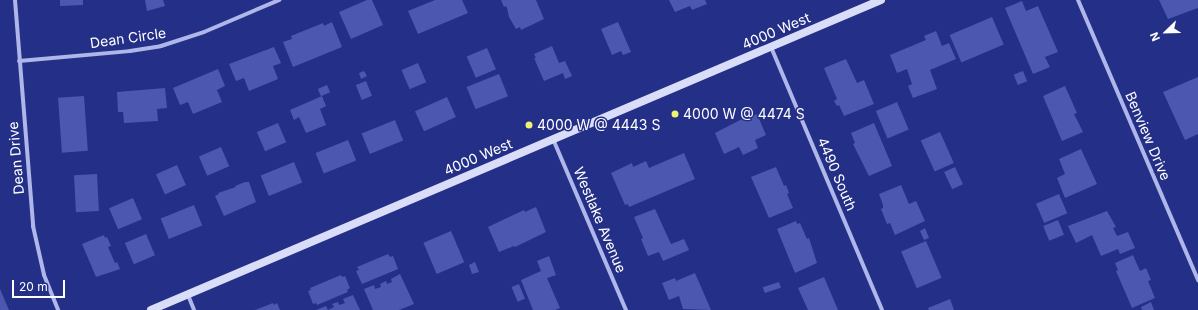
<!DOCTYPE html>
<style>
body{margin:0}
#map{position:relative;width:1198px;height:310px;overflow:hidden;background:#242f87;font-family:Inter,sans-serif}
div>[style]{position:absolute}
.building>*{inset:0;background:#4c58af;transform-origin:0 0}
.street>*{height:4px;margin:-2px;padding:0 2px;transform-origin:2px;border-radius:2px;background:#afb6e9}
.secondary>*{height:8px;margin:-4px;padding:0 4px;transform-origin:4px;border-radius:4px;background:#daddf8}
.dots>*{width:11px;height:11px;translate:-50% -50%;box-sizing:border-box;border:2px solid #242f87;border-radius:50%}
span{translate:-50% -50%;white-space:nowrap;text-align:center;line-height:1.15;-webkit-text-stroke:3px #242f87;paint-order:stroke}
.street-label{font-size:14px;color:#fff}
.poi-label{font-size:14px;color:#fff}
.left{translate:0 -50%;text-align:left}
.north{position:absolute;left:1146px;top:12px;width:40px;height:40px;-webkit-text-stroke:3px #242f87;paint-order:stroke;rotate:247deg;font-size:11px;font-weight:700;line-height:16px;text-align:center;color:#fff}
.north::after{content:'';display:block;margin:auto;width:14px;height:18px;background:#fff;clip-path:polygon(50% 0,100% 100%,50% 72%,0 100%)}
.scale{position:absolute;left:12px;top:280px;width:53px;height:18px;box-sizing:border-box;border:2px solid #fff;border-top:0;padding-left:5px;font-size:12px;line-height:14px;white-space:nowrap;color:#fff;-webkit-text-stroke:3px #242f87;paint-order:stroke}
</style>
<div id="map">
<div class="building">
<div style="clip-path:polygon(60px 0,83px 0,83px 5px,60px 6px)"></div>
<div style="clip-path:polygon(145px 0,163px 0,165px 6px,147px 11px)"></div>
<div style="clip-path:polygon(367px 0,372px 0,383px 25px,351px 39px,339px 12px)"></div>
<div style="clip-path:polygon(435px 0,462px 0,468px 13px,418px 34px,408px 11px)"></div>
<div style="clip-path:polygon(501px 0,536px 0,544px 19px,521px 30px,520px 27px,516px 29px,509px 17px,507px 8px,506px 6px,504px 7px)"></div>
<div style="clip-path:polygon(669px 0,705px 0,707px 4px,692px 10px,690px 6px,675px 12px)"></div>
<div style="clip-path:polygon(1159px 0,1198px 0,1198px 8px,1168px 19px)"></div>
<div style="clip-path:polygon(1022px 1px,1026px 11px,1038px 6px,1058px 52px,1045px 57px,1050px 67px,1033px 74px,1005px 8px)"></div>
<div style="left:992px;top:17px;width:30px;height:46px;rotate:67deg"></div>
<div style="clip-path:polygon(332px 22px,342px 47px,293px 67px,283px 42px,292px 39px,291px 36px,323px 23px,324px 26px)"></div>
<div style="clip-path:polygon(618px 22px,631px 52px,623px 55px,621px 51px,612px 55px,601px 29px)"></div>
<div style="clip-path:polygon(936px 31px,942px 46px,949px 43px,956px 59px,930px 70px,937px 89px,913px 98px,908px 86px,912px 84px,907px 69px,897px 73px,890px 55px,926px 40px,924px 36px)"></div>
<div style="clip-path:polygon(552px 46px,559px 63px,565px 61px,572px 76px,565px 79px,563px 73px,544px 81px,534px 58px,536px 58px,534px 54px)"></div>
<div style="clip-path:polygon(274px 47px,281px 63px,273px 66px,278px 79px,249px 91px,244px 78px,236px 81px,229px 64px)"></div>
<div style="left:487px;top:48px;width:23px;height:22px;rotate:67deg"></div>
<div style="clip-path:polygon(846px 59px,857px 83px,864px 80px,874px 104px,844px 116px,839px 105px,837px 106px,834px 101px,837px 99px,824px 68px)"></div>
<div style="left:418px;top:63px;width:21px;height:18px;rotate:67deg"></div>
<div style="clip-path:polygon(218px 69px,225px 86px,217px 90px,222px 102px,193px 114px,188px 102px,180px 105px,173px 88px)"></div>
<div style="clip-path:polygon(364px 71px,367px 76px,361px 79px,359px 73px)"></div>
<div style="left:1023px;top:71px;width:11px;height:10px;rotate:68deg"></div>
<div style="left:499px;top:74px;width:24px;height:35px;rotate:68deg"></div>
<div style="clip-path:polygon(1198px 77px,1198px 134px,1185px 140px,1163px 92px)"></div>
<div style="left:366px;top:81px;width:16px;height:11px;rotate:68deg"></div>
<div style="left:327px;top:85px;width:8px;height:10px;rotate:67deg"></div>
<div style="clip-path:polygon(1065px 86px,1077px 113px,1074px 114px,1083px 132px,1062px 141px,1043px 96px)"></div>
<div style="clip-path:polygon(165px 88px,167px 108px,157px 109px,158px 121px,124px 123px,123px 112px,118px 112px,117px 92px)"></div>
<div style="left:84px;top:96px;width:55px;height:26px;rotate:86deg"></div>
<div style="clip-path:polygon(322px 96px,326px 106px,320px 109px,326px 125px,306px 133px,299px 117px,294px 120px,290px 110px)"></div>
<div style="left:447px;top:97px;width:22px;height:35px;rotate:66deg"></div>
<div style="left:897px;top:102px;width:30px;height:23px;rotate:67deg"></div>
<div style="clip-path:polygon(757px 114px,766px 135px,755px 140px,758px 148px,743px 155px,739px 147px,724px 154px,715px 133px,748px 116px,749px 118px)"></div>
<div style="left:395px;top:120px;width:22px;height:36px;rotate:68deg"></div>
<div style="left:278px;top:123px;width:21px;height:23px;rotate:67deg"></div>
<div style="clip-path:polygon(874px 123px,892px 166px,869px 176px,853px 144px,855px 143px,851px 133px)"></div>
<div style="left:940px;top:132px;width:34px;height:21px;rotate:66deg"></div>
<div style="left:348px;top:140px;width:22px;height:35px;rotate:68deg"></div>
<div style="left:221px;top:147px;width:21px;height:24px;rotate:67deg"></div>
<div style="clip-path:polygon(1081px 149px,1097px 184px,1065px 198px,1057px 178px,1065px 174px,1059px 159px)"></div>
<div style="clip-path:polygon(684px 153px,695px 179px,629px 207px,628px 204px,625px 205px,611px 173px,632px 163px,633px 167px,646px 161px,649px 168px)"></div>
<div style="left:294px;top:162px;width:22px;height:36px;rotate:68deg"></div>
<div style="left:177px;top:165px;width:22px;height:23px;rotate:66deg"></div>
<div style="clip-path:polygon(776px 167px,784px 186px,786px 185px,789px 193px,787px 194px,793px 208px,769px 218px,751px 177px)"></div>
<div style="left:955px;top:167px;width:19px;height:12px;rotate:65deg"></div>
<div style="left:97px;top:174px;width:37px;height:23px;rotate:87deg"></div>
<div style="clip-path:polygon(245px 182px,249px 182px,256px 202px,224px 216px,215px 196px,219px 194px,218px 193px,236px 187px,235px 186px)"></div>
<div style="clip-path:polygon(901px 185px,909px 204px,916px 201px,925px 221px,895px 235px,890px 223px,887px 224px,881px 209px,883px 208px,883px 205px,879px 194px)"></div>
<div style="left:1059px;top:194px;width:21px;height:25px;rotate:67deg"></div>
<div style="left:133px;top:198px;width:23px;height:26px;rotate:67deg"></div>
<div style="left:194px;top:205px;width:22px;height:36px;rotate:68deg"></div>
<div style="clip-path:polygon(536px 207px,546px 232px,515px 247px,514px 246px,499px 252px,488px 227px,524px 210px,525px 212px)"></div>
<div style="clip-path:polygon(655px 209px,671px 244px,684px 239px,689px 250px,663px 261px,659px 252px,648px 256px,641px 239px,643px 238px,634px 217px)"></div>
<div style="clip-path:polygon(1107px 211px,1116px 227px,1113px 228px,1117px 236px,1128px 232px,1135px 248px,1120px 254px,1118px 249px,1101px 256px,1092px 235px,1076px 243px,1068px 226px)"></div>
<div style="left:1058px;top:220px;width:16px;height:16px;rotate:68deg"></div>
<div style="clip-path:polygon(796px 221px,797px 224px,800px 223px,807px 239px,809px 238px,817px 263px,795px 273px,777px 229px)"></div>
<div style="clip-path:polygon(925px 228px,929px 238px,924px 240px,920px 231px)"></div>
<div style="left:451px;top:231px;width:34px;height:30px;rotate:67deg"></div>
<div style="left:146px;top:234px;width:23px;height:23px;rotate:67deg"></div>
<div style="clip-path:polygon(104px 235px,105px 238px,107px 237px,111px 246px,108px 247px,115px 263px,117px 262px,120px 269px,96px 277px,82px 244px)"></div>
<div style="left:926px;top:241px;width:40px;height:27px;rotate:67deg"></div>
<div style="clip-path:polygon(388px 254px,390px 257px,393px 256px,398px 269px,362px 284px,356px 271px,359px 270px,357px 267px)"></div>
<div style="clip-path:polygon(1133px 255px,1140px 271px,1146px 268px,1151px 280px,1148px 281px,1155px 298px,1132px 308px,1116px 271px,1118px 270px,1115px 263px)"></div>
<div style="clip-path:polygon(549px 256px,556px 275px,547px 278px,560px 308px,555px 310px,533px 310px,521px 280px,541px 271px,537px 261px)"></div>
<div style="clip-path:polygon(475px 262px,479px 272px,472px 274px,469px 265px)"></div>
<div style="clip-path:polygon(695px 273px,711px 310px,683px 309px,679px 296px,669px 300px,662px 283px,675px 278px,676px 281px)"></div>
<div style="clip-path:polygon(400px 274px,414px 304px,399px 310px,373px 310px,364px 289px,374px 285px,375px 289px,381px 287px,380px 284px,386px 281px,387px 284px,392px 282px,391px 279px)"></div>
<div style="clip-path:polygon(341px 275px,342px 277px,345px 276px,350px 288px,347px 290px,348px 292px,317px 305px,316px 303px,313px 304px,308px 291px,311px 290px,310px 288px)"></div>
<div style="clip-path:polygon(824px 277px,838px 310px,808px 310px,798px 288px)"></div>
<div style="left:779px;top:282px;width:6px;height:17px;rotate:72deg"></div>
<div style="left:519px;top:284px;width:16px;height:8px;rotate:68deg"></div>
<div style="clip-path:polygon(0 289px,9px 310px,0 310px)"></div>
<div style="clip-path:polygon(353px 295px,360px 310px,316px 310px,326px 306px,328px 310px,334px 307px,332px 304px,338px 302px,339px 305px,345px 303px,343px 299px)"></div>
<div style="clip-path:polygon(950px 299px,954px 310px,929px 310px,928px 308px)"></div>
<div style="clip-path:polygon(1151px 302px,1154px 310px,1142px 310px,1141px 307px)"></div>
<div style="clip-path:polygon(273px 303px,274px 305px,277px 303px,280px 310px,255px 310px)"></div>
</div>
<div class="street">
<div style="left:15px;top:0;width:227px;rotate:85.4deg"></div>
<div style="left:33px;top:226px;width:50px;rotate:77.3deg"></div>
<div style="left:44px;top:275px;width:38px;rotate:68deg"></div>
<div style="left:1078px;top:0;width:305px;rotate:66.8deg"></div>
<div style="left:771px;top:47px;width:285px;rotate:67.1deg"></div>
<div style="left:19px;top:61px;width:111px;rotate:-5.1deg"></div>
<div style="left:130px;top:51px;width:31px;rotate:-9deg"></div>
<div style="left:161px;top:46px;width:45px;rotate:-18deg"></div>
<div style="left:204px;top:32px;width:82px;rotate:-23.1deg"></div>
<div style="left:553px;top:139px;width:186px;rotate:66.9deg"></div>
<div style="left:188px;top:295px;width:16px;rotate:68deg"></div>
</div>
<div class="secondary">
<div style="left:151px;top:310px;width:793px;rotate:-23.01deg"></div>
</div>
<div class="dots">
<div style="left:675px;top:114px;background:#eff472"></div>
<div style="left:529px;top:125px;background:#eff472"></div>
</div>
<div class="street-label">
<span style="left:776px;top:31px;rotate:-23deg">4000 West</span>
<span style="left:128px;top:38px;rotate:-8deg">Dean Circle</span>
<span style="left:1148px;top:136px;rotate:67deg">Benview Drive</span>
<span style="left:478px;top:157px;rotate:-23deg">4000 West</span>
<span style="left:16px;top:158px;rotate:-95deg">Dean Drive</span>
<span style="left:837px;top:174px;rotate:67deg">4490 South</span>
<span style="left:600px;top:220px;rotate:67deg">Westlake Avenue</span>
</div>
<div class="poi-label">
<span class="left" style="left:683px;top:114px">4000 W @ 4474 S</span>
<span class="left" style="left:537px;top:125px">4000 W @ 4443 S</span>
</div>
<div class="north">N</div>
<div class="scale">20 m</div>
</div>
